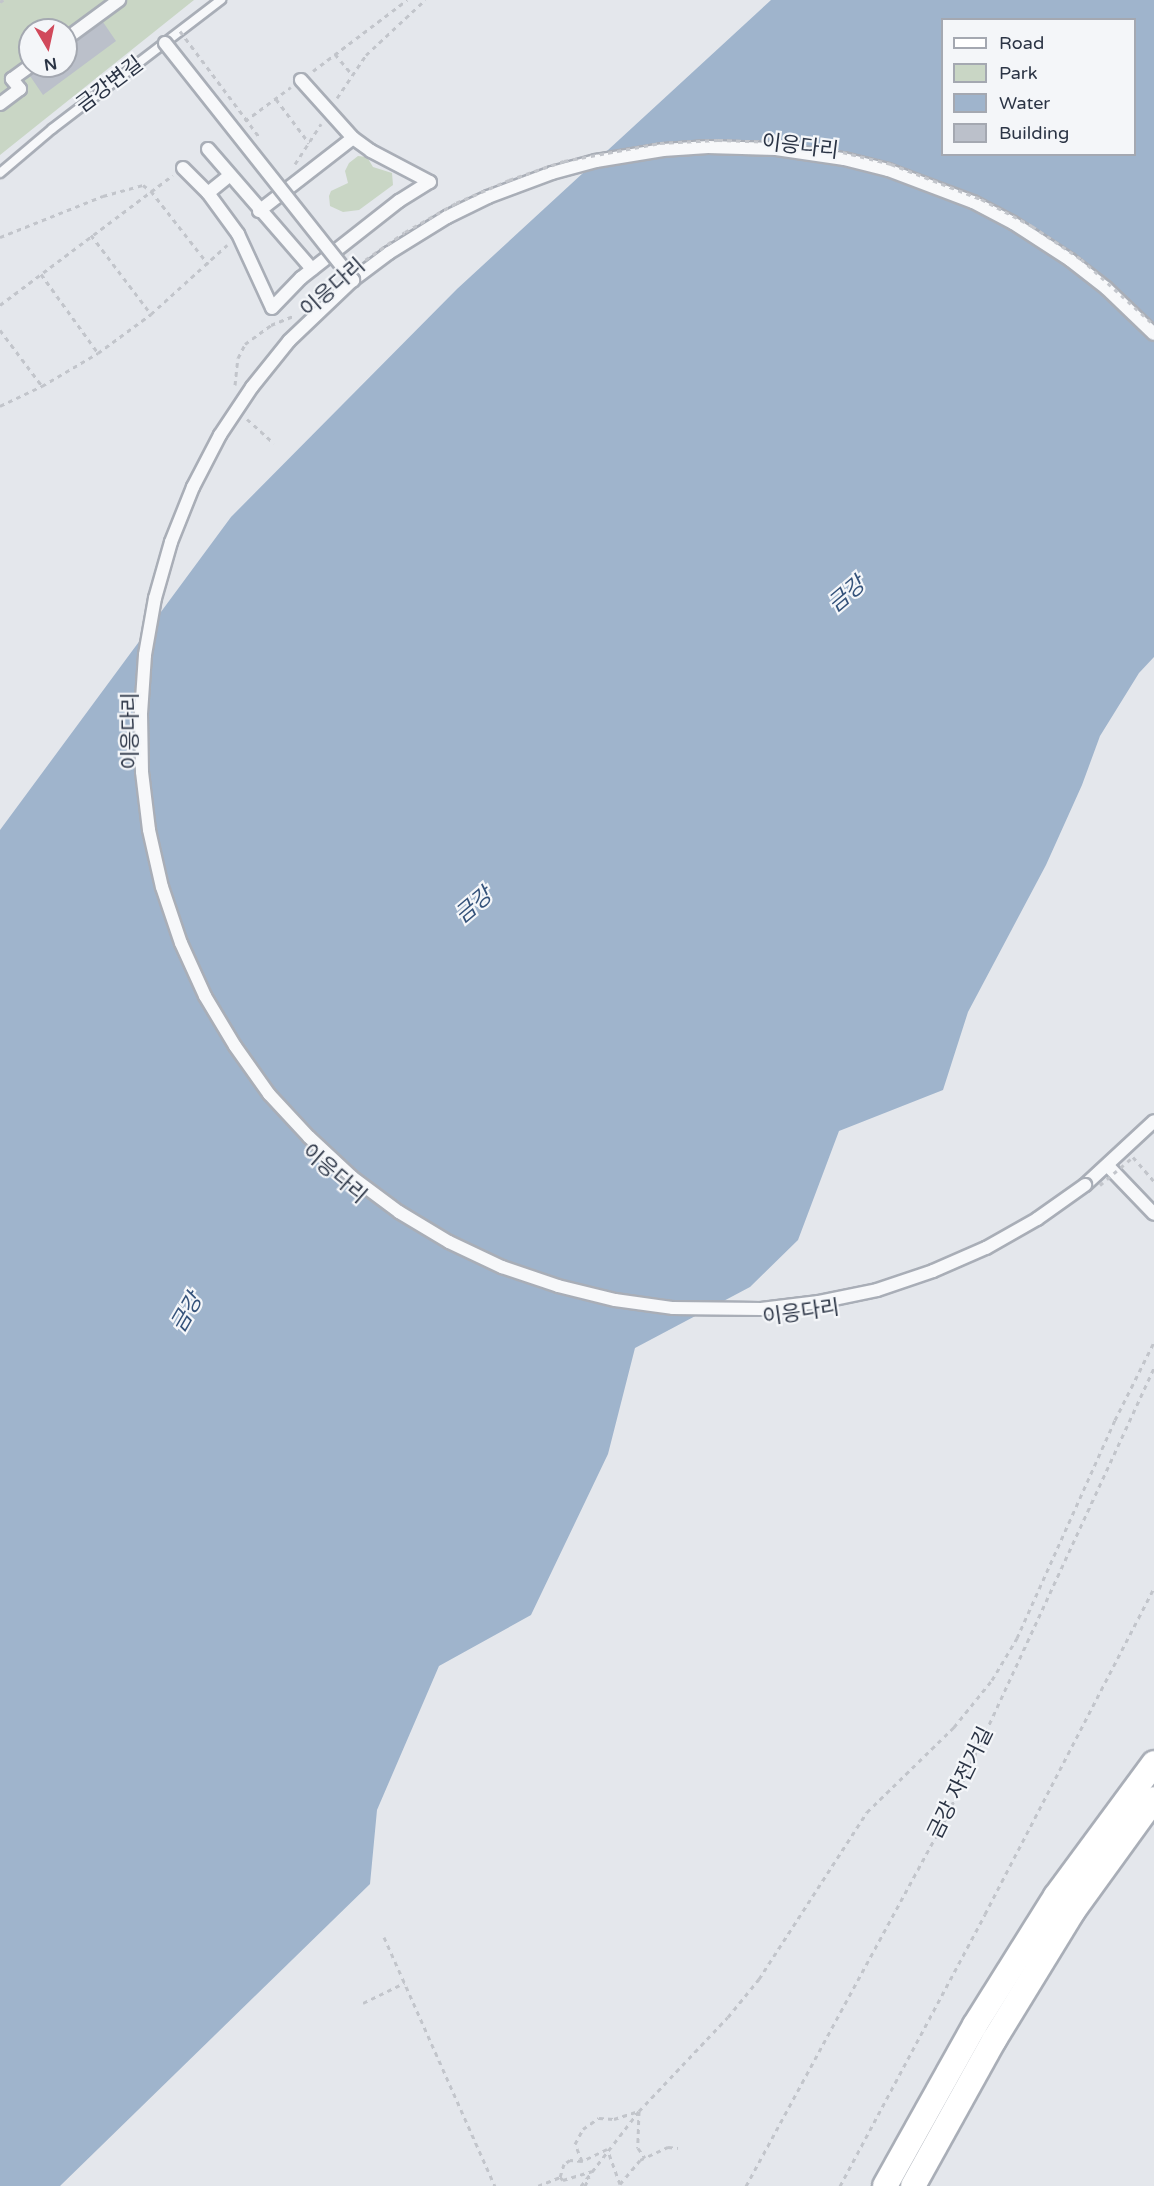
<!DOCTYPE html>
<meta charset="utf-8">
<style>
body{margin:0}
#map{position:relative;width:1154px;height:2186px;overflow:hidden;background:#e4e7ec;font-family:"Varela Round","Noto Sans KR",sans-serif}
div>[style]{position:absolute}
.green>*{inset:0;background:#c9d6c5}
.water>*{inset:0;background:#9fb4cc}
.building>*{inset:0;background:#bbc0ca}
.path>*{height:3px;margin-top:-1.5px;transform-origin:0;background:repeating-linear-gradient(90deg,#c2c5cb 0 4.5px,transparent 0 9px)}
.roads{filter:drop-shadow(2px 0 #a9aeb7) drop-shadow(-2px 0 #a9aeb7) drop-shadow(0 2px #a9aeb7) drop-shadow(0 -2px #a9aeb7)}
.service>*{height:8px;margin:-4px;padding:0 4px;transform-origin:4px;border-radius:4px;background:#f7f8fa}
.pedestrian>*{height:12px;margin:-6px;padding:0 6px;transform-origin:6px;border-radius:6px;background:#f7f8fa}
.primary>*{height:24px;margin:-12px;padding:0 12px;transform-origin:12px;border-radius:12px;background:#fff}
.path-bridge>*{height:3px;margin-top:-1.5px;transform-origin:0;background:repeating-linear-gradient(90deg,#c2c5cb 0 4.5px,transparent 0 9px)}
.bridges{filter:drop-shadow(2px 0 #a9aeb7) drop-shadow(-2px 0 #a9aeb7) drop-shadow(0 2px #a9aeb7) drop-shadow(0 -2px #a9aeb7)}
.pedestrian-bridge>*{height:12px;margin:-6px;padding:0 6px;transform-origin:6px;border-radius:6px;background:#f7f8fa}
span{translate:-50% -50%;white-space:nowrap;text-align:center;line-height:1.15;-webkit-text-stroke:4.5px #f4f6f9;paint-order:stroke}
.street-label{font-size:21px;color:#2b3445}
.water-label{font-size:22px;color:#34527a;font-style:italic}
.legend{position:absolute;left:941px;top:18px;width:195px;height:138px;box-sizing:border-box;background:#f4f6f9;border:2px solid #a4a8b1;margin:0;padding:8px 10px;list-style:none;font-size:18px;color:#2b3445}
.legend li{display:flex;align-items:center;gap:12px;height:30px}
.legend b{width:30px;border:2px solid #a4a8b1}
.north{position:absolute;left:18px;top:18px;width:60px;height:60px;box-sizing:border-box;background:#f4f6f9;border:2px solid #a4a8b1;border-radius:50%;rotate:171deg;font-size:16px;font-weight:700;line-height:24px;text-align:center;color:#2b3445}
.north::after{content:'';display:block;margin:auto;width:21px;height:27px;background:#d1495b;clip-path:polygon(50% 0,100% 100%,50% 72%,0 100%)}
</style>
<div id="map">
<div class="green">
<div style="clip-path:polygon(evenodd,0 0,194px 0,0 155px,0 0,30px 30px,66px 30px,66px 66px,30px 66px,30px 30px)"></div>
<div style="clip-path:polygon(358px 156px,367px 157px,373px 167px,392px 173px,393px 185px,359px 210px,343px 212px,330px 206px,329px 196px,331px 191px,348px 183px,345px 171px,349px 163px)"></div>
</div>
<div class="water">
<div style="clip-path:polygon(evenodd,771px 0,1154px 0,1154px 657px,1139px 673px,1100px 736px,1082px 785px,1046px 865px,968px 1012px,943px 1090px,839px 1131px,798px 1240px,750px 1287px,635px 1348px,608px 1454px,531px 1615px,439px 1666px,377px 1810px,370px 1884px,60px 2186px,0 2186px,0 830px,231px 517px,457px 289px,771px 0,942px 20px,1134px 20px,1134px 154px,942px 154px,942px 20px)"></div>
</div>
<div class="building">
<div style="clip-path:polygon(103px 22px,116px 41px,43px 95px,30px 76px,38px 66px,66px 66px,66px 47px)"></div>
</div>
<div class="path">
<div style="left:0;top:2px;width:4px;rotate:-34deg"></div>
<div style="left:335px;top:54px;width:26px;rotate:50deg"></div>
<div style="left:313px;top:71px;width:118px;rotate:-37.1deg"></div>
<div style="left:337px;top:98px;width:52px;rotate:-56deg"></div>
<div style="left:366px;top:55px;width:81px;rotate:-43deg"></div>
<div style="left:276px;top:99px;width:55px;rotate:53.1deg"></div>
<div style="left:245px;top:121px;width:57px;rotate:-36.5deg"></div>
<div style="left:295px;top:164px;width:48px;rotate:-57deg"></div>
<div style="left:91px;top:235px;width:99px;rotate:52.8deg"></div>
<div style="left:0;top:237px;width:111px;rotate:-21.7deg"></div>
<div style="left:103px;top:196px;width:41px;rotate:-15.4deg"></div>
<div style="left:143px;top:185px;width:10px;rotate:37deg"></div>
<div style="left:151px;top:191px;width:93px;rotate:52deg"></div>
<div style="left:41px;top:274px;width:97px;rotate:54.2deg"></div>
<div style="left:0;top:305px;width:216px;rotate:-36.9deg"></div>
<div style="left:0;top:330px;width:70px;rotate:53.1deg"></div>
<div style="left:235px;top:385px;width:27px;rotate:-84deg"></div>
<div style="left:238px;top:358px;width:16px;rotate:-63deg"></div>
<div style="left:245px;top:344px;width:32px;rotate:-36deg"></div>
<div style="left:271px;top:325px;width:24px;rotate:-22deg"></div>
<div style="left:0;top:406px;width:47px;rotate:-25.5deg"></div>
<div style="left:42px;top:386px;width:65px;rotate:-30.5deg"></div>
<div style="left:98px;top:353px;width:66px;rotate:-36.3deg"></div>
<div style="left:151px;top:314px;width:103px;rotate:-42.2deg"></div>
<div style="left:247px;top:419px;width:36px;rotate:42deg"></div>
<div style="left:1133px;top:1157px;width:32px;rotate:49deg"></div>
<div style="left:384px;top:1937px;width:273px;rotate:66deg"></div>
<div style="left:363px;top:2003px;width:46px;rotate:-26deg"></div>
<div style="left:582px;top:2161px;width:12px;rotate:-175deg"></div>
<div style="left:570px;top:2160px;width:7px;rotate:146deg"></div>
<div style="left:564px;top:2164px;width:14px;rotate:107deg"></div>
<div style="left:560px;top:2177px;width:4px;rotate:45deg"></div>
<div style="left:563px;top:2180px;width:30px;rotate:-17deg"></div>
<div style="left:620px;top:2184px;width:37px;rotate:-110deg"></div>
<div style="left:607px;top:2149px;width:28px;rotate:154deg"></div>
<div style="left:582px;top:2161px;width:18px;rotate:-112deg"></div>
<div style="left:575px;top:2144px;width:17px;rotate:-62deg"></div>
<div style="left:583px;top:2129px;width:19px;rotate:-35deg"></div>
<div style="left:599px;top:2118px;width:15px;rotate:4deg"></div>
<div style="left:614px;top:2119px;width:26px;rotate:-18deg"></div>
<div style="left:639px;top:2111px;width:37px;rotate:92deg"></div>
<div style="left:638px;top:2148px;width:12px;rotate:55deg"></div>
<div style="left:620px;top:2184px;width:31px;rotate:-50deg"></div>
<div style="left:640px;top:2160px;width:31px;rotate:-25deg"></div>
<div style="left:668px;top:2147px;width:10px;rotate:6deg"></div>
<div style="left:538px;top:2186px;width:24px;rotate:-22deg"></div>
<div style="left:581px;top:2186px;width:95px;rotate:-52.3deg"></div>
<div style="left:639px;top:2111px;width:129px;rotate:-46.6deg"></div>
<div style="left:728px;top:2017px;width:49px;rotate:-50.8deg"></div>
<div style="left:759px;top:1979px;width:199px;rotate:-57.1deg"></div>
<div style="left:867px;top:1812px;width:122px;rotate:-44.3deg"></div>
<div style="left:954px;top:1727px;width:60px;rotate:-51deg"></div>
<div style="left:992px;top:1680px;width:49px;rotate:-59.2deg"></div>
<div style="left:1017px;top:1638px;width:239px;rotate:-65.8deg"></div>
<div style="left:1115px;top:1420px;width:87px;rotate:-63.4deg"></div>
<div style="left:585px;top:2186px;width:10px;rotate:-66deg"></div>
<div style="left:746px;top:2186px;width:414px;rotate:-61.5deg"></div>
<div style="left:944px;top:1822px;width:500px;rotate:-65.18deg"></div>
<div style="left:840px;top:2186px;width:308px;rotate:-61.9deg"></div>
<div style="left:985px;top:1914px;width:367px;rotate:-62.6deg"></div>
</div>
<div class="roads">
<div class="service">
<div style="left:0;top:173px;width:68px;rotate:-40.2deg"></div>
<div style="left:52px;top:129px;width:213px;rotate:-37.4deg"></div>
</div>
<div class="pedestrian">
<div style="left:66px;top:39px;width:66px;rotate:-36.3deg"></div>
<div style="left:0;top:104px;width:25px;rotate:-37deg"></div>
<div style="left:20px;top:89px;width:13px;rotate:-129deg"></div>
<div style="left:12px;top:79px;width:22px;rotate:-36deg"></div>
<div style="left:208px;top:149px;width:159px;rotate:49.1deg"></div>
<div style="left:183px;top:168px;width:35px;rotate:45deg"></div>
<div style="left:208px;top:193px;width:51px;rotate:53.8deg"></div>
<div style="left:238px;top:234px;width:81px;rotate:65.3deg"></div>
<div style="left:272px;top:308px;width:42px;rotate:-46deg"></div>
<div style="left:301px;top:278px;width:125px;rotate:-38.2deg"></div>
<div style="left:399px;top:201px;width:36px;rotate:-32deg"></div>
<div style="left:430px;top:182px;width:67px;rotate:-152.3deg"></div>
<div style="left:371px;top:151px;width:22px;rotate:-144deg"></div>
<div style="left:353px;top:138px;width:78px;rotate:-131.9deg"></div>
<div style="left:208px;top:193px;width:28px;rotate:-39deg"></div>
<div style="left:259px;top:211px;width:119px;rotate:-37.8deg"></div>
<div style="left:353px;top:280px;width:45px;rotate:-36.9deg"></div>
<div style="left:389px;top:253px;width:68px;rotate:-31.8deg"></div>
<div style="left:447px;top:217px;width:46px;rotate:-26deg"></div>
<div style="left:488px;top:197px;width:68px;rotate:-20.6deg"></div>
<div style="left:552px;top:173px;width:46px;rotate:-15.3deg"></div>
<div style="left:596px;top:161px;width:68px;rotate:-9.3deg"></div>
<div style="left:663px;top:150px;width:45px;rotate:-3.8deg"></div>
<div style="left:708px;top:147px;width:68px;rotate:1.7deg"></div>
<div style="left:776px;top:149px;width:69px;rotate:8.4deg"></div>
<div style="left:844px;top:159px;width:45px;rotate:14deg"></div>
<div style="left:888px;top:170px;width:91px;rotate:20.6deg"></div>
<div style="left:973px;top:202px;width:45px;rotate:27.7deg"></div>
<div style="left:1013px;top:223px;width:68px;rotate:33deg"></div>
<div style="left:1070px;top:260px;width:46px;rotate:37.9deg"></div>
<div style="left:1106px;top:288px;width:66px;rotate:43.8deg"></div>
<div style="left:1108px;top:1166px;width:66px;rotate:46.2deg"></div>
<div style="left:1085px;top:1185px;width:94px;rotate:-42.8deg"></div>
</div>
<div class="primary">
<div style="left:885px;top:2186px;width:184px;rotate:-60.8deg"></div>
<div style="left:975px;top:2025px;width:152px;rotate:-57.9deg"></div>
<div style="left:1056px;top:1896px;width:165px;rotate:-53.6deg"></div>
<div style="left:913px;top:2186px;width:167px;rotate:-61deg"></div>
<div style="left:994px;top:2040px;width:151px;rotate:-58.5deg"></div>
<div style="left:1073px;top:1911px;width:138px;rotate:-54.1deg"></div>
</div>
</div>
<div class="path-bridge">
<div style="left:180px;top:31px;width:134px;rotate:53.2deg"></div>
<div style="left:358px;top:265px;width:57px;rotate:-35.1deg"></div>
<div style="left:405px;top:232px;width:59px;rotate:-29.6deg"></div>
<div style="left:456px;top:203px;width:58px;rotate:-23.5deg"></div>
<div style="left:509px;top:180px;width:58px;rotate:-19.1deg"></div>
<div style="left:564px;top:161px;width:98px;rotate:-10.6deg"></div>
<div style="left:660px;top:143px;width:58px;rotate:-3deg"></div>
<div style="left:718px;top:140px;width:58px;rotate:2deg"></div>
<div style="left:776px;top:142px;width:59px;rotate:7.9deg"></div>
<div style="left:834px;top:150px;width:59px;rotate:13.8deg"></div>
<div style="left:891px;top:164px;width:97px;rotate:21.3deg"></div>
<div style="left:981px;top:199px;width:58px;rotate:27.9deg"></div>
<div style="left:1032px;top:226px;width:59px;rotate:34deg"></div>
<div style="left:1081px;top:259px;width:98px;rotate:42.1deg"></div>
<div style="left:1100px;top:1185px;width:43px;rotate:-40.3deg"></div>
</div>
<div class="bridges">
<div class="pedestrian-bridge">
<div style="left:165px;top:43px;width:303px;rotate:51.6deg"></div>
<div style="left:353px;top:280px;width:88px;rotate:136.4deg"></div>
<div style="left:289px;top:341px;width:59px;rotate:128.8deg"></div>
<div style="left:252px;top:387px;width:58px;rotate:123.7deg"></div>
<div style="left:220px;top:435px;width:59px;rotate:117.4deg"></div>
<div style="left:193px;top:487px;width:59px;rotate:111.8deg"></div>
<div style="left:171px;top:542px;width:58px;rotate:105.9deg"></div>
<div style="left:155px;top:598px;width:58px;rotate:100deg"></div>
<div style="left:145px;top:655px;width:59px;rotate:93.9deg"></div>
<div style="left:141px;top:714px;width:58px;rotate:89deg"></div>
<div style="left:142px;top:772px;width:58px;rotate:83.1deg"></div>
<div style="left:149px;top:830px;width:58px;rotate:77.2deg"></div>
<div style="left:162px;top:887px;width:59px;rotate:71.3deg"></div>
<div style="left:181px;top:943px;width:58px;rotate:65.6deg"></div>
<div style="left:205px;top:996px;width:58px;rotate:59deg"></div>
<div style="left:235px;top:1046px;width:59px;rotate:54.7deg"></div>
<div style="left:269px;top:1094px;width:59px;rotate:47.1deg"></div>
<div style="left:309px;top:1137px;width:59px;rotate:42.9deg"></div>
<div style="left:352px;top:1177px;width:59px;rotate:36.7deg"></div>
<div style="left:399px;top:1212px;width:58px;rotate:31deg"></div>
<div style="left:449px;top:1242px;width:59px;rotate:25.3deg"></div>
<div style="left:502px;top:1267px;width:59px;rotate:18.7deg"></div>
<div style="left:558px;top:1286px;width:59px;rotate:13.8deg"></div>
<div style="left:615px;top:1300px;width:59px;rotate:7.9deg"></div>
<div style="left:673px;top:1308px;width:88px;rotate:0.7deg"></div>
<div style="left:761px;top:1309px;width:58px;rotate:-6.9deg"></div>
<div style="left:819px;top:1302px;width:59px;rotate:-11.7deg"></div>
<div style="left:877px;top:1290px;width:59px;rotate:-18.7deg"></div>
<div style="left:933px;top:1271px;width:58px;rotate:-23.5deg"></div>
<div style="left:986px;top:1248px;width:59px;rotate:-29.6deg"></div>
<div style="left:1037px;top:1219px;width:59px;rotate:-35.3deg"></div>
</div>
</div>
<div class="street-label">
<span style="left:110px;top:85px;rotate:-37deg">금강변길</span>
<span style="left:800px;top:147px;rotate:7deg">이응다리</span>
<span style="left:333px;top:288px;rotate:-41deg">이응다리</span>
<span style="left:131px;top:731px;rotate:-90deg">이응다리</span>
<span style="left:334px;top:1174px;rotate:41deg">이응다리</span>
<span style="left:801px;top:1313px;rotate:-8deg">이응다리</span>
<span style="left:961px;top:1783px;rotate:-64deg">금강 자전거길</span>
</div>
<div class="water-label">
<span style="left:847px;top:595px;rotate:-40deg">금강</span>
<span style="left:474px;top:906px;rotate:-40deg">금강</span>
<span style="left:187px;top:1313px;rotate:-60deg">금강</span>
</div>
<ul class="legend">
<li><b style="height:8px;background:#fff"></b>Road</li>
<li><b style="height:16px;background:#c9d6c5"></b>Park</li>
<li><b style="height:16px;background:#9fb4cc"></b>Water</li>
<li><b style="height:16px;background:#bbc0ca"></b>Building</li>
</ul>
<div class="north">N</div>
</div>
